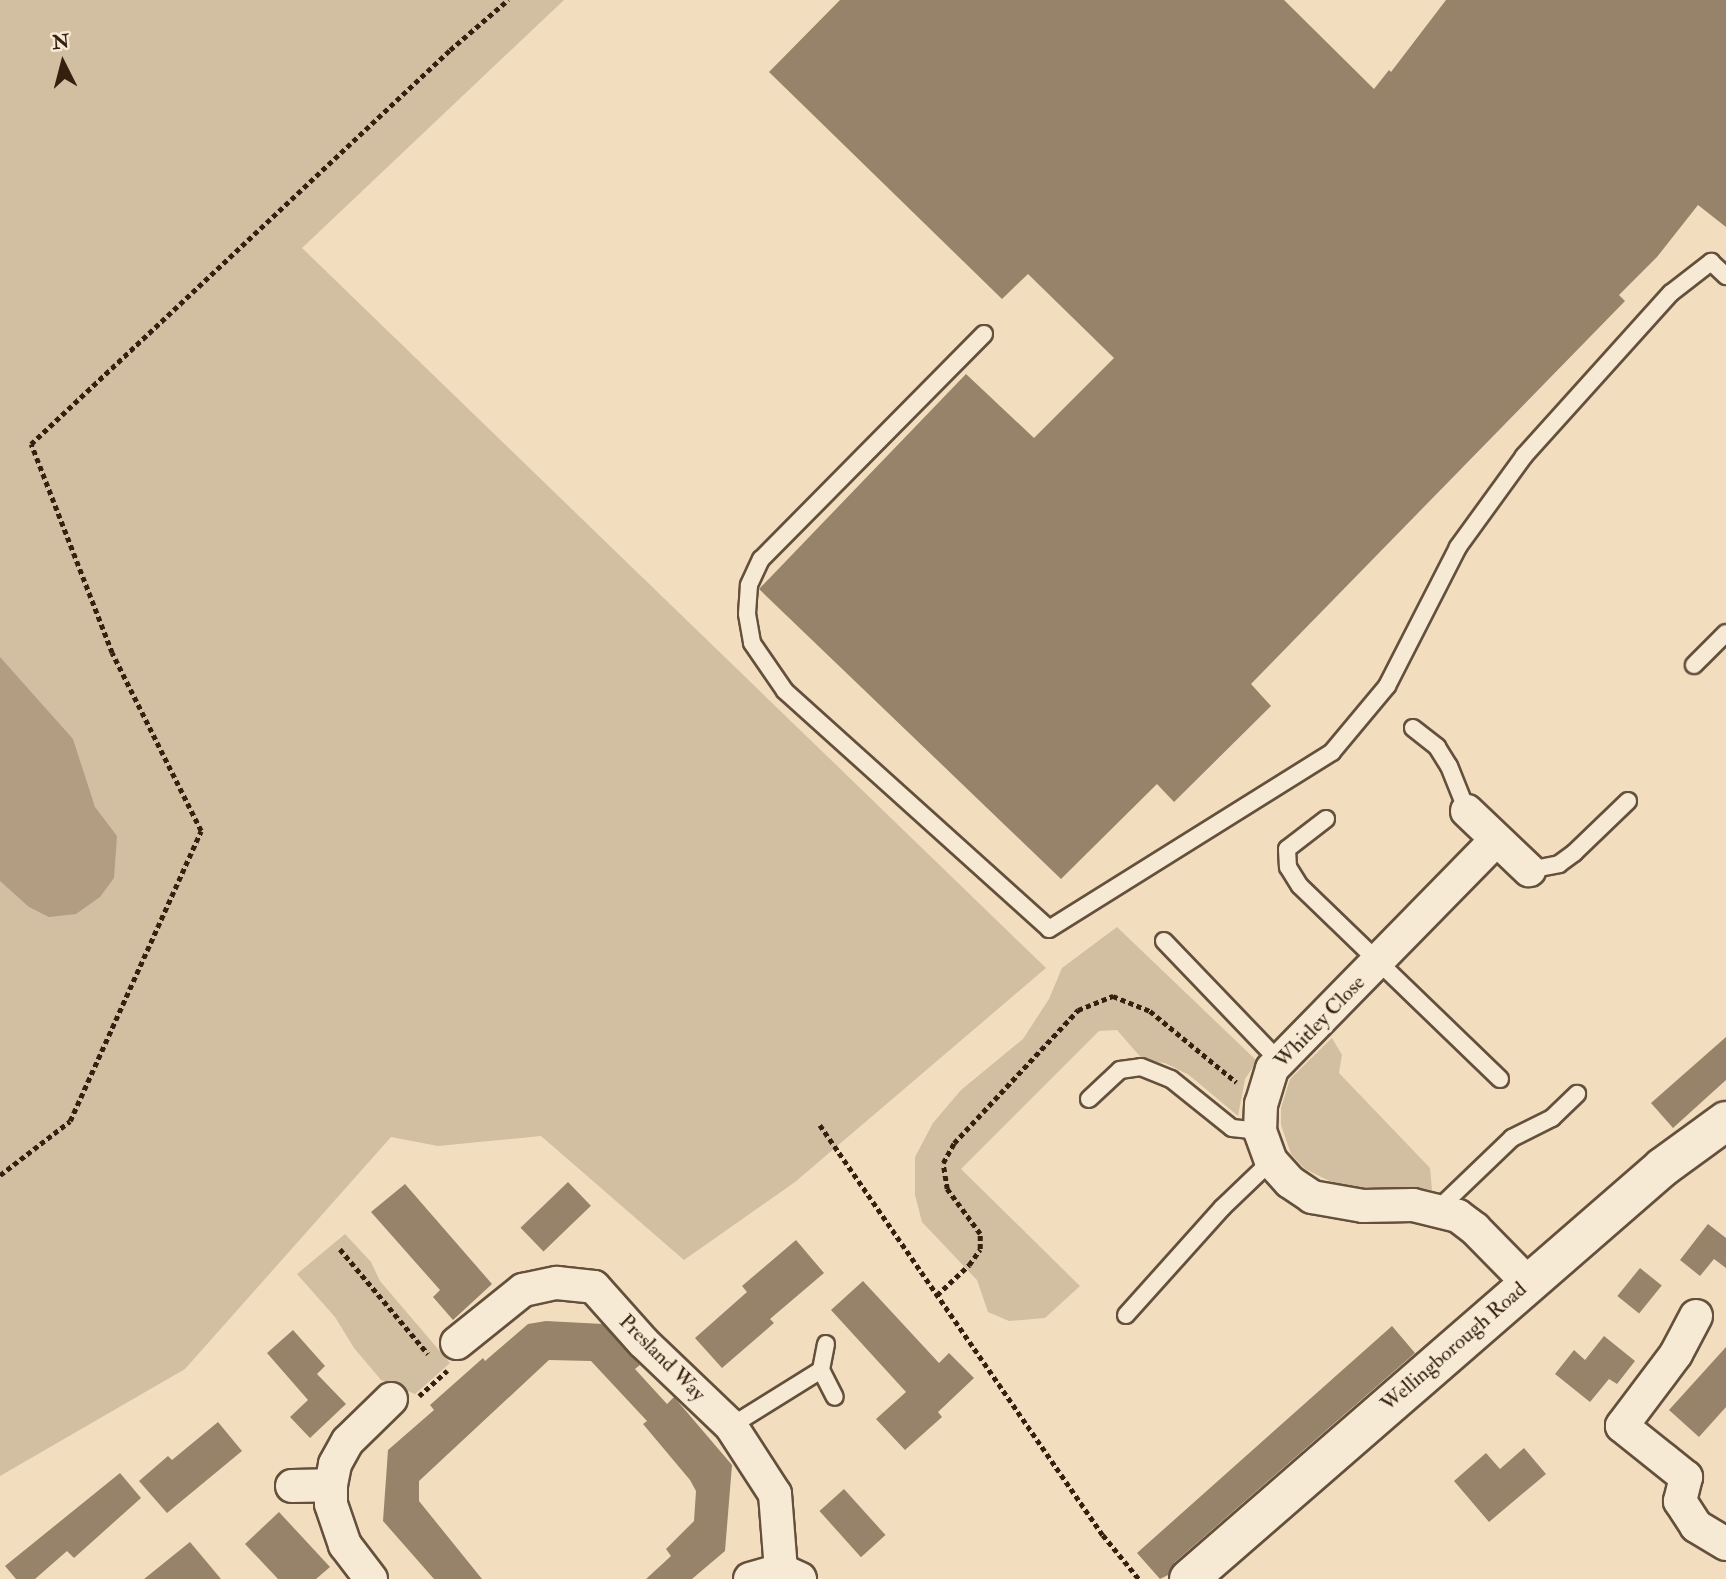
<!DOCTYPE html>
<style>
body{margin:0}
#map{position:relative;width:1726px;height:1579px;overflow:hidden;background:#f2debe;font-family:"IM FELL Double Pica",serif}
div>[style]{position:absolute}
.green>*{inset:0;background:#d2bea0}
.water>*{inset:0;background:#b29d83}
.building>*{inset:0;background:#97836a;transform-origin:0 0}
.path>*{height:4.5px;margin-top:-2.25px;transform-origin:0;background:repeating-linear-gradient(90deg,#352010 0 5px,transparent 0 8.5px)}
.roads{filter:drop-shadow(2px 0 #64503c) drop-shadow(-2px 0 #64503c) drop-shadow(0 2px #64503c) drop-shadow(0 -2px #64503c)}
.lane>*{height:16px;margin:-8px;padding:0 8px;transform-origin:8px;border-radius:8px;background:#f7ead5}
.street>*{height:32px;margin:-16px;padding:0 16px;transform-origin:16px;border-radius:16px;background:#f7ead5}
.secondary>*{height:38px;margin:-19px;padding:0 19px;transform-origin:19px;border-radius:19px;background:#f7ead5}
span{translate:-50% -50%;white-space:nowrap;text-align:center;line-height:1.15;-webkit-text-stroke:6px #f7ead5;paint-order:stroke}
.street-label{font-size:21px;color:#352010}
.north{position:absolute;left:28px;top:28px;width:70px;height:70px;-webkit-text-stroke:5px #f7ead5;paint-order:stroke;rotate:354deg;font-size:19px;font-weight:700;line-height:28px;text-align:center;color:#352010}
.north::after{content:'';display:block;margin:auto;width:24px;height:32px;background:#352010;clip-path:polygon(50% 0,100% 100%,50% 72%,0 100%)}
</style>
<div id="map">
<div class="green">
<div style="clip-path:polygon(0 0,564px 0,302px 248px,1046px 968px,795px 1182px,684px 1260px,541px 1136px,438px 1146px,391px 1137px,185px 1369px,0 1476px)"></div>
<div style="clip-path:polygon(1117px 927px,1257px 1061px,1245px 1079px,1238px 1116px,1189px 1075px,1165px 1063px,1144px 1061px,1117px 1030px,1099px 1031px,961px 1169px,1080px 1286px,1045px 1318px,1009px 1321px,988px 1312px,977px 1280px,922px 1222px,915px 1195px,915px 1157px,933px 1123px,961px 1090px,1023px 1039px,1049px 999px,1062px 968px)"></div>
<div style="clip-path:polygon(1332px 1038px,1342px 1055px,1339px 1073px,1430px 1168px,1432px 1190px,1393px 1187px,1348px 1190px,1305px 1169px,1291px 1154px,1281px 1125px,1281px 1108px,1290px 1079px)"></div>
<div style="clip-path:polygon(345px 1234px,371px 1262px,380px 1281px,450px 1363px,415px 1394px,381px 1380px,354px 1348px,335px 1317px,297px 1274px)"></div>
</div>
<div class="water">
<div style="clip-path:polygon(0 657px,73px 739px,95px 807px,117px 836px,114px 878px,100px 897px,76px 914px,49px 917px,29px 907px,0 881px)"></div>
</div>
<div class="building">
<div style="clip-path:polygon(840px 0,1284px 0,1374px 89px,1389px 70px,1391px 72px,1446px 0,1726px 0,1726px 227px,1698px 205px,1657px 257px,1619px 295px,1625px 301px,1251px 684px,1271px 706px,1174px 802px,1157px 784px,1061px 879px,759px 589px,966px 374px,1034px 438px,1114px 358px,1028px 274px,1002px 299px,769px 72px)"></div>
<div style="clip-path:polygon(1726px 1037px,1726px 1080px,1673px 1128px,1651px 1103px)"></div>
<div style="left:568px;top:1182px;width:33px;height:66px;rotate:46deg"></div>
<div style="clip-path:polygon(405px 1184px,492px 1284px,453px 1320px,433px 1297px,440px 1290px,371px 1212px)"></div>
<div style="clip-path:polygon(1708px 1224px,1726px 1238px,1726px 1268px,1714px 1259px,1700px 1276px,1680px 1260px)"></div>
<div style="clip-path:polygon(796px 1240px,824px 1273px,770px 1319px,774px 1323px,722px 1368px,695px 1338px,747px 1292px,742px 1286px)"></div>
<div style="left:1640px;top:1268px;width:28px;height:36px;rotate:39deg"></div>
<div style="clip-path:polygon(863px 1281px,939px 1363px,949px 1353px,974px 1378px,938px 1412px,942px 1417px,905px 1450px,876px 1419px,906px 1392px,831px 1310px)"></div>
<div style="clip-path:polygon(546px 1321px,603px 1324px,640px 1365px,635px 1369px,667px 1404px,674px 1397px,732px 1465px,725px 1551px,692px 1579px,646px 1579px,671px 1556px,666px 1549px,694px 1521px,696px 1491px,690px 1480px,643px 1424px,647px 1421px,591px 1361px,549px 1360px,419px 1481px,419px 1501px,482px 1579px,434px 1579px,383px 1521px,388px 1450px,434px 1410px,430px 1405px,483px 1358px,485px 1361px,528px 1324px)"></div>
<div style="clip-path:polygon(1392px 1326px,1415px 1353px,1175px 1562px,1168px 1575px,1160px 1579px,1137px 1553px)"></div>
<div style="clip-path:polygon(293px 1330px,325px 1366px,317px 1374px,346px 1404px,310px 1438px,290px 1417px,308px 1400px,267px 1353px)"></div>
<div style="clip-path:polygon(1604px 1336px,1635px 1361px,1617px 1384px,1609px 1379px,1590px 1402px,1555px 1374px,1574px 1350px,1585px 1360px)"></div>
<div style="clip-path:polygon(1726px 1347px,1726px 1407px,1699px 1437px,1669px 1410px)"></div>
<div style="clip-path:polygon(218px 1422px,242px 1451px,167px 1513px,139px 1481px,168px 1456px,172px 1460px)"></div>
<div style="clip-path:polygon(1524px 1448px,1546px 1474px,1489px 1522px,1454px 1481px,1486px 1453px,1500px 1469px)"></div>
<div style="clip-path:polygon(120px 1473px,141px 1498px,74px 1558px,67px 1551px,35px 1579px,16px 1579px,5px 1566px)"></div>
<div style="left:844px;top:1489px;width:62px;height:33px;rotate:48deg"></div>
<div style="clip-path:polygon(279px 1512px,330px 1567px,316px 1579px,278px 1579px,245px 1544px)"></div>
<div style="clip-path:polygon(190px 1542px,221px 1579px,144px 1579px)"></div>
</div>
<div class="path">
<div style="left:820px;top:1125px;width:498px;rotate:55.4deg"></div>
<div style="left:1103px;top:1535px;width:57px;rotate:50.7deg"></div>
<div style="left:0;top:1175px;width:88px;rotate:-37.6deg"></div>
<div style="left:70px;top:1121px;width:318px;rotate:-65.7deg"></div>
<div style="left:201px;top:831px;width:199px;rotate:-116.6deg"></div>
<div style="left:112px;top:653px;width:224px;rotate:-111.2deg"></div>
<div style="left:31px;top:444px;width:575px;rotate:-43.24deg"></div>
<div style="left:450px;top:50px;width:77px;rotate:-40.8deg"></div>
<div style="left:340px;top:1249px;width:137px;rotate:50deg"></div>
<div style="left:937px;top:1295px;width:44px;rotate:-43.2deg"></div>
<div style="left:969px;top:1265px;width:19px;rotate:-55deg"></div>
<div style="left:980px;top:1249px;width:15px;rotate:-90deg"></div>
<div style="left:980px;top:1234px;width:56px;rotate:-126.3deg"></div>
<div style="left:947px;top:1189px;width:26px;rotate:-99deg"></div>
<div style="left:943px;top:1163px;width:23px;rotate:-61deg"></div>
<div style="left:954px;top:1143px;width:182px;rotate:-47deg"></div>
<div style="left:1078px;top:1010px;width:38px;rotate:-22deg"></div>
<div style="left:1113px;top:996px;width:40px;rotate:22deg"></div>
<div style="left:1150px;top:1011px;width:112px;rotate:39.5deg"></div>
<div style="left:419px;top:1396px;width:38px;rotate:-42deg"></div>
</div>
<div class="roads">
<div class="lane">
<div style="left:984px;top:334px;width:317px;rotate:134.7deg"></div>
<div style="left:761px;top:559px;width:29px;rotate:115deg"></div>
<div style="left:749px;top:585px;width:29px;rotate:94deg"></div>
<div style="left:747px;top:614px;width:29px;rotate:80deg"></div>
<div style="left:752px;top:643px;width:58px;rotate:55.5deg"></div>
<div style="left:785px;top:691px;width:355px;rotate:42deg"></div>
<div style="left:1049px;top:929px;width:334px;rotate:-32deg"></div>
<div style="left:1332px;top:752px;width:86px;rotate:-50.2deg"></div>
<div style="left:1387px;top:686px;width:156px;rotate:-62.9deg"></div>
<div style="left:1458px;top:547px;width:112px;rotate:-54deg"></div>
<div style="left:1524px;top:456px;width:219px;rotate:-48deg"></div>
<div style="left:1671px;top:293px;width:51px;rotate:-37.8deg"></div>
<div style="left:1711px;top:262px;width:21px;rotate:43deg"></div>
<div style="left:1694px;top:665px;width:45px;rotate:-45deg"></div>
<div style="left:1413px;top:728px;width:31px;rotate:38deg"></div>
<div style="left:1437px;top:747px;width:22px;rotate:58deg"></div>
<div style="left:1449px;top:766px;width:48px;rotate:68.2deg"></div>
<div style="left:1326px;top:819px;width:49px;rotate:142.4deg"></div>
<div style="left:1287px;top:849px;width:18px;rotate:87deg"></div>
<div style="left:1288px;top:867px;width:22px;rotate:58deg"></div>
<div style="left:1300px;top:886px;width:278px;rotate:44deg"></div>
<div style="left:1529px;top:870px;width:31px;rotate:-11deg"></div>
<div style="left:1559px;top:864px;width:19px;rotate:-36deg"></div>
<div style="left:1574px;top:853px;width:75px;rotate:-43.9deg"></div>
<div style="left:1164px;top:941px;width:166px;rotate:46.2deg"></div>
<div style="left:1089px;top:1099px;width:42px;rotate:-43.1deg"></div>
<div style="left:1120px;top:1070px;width:21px;rotate:-8deg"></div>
<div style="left:1141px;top:1067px;width:32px;rotate:22deg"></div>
<div style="left:1171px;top:1079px;width:78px;rotate:38.8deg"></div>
<div style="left:1232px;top:1128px;width:28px;rotate:6deg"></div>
<div style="left:1437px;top:1210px;width:104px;rotate:-43.8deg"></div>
<div style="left:1512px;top:1138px;width:45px;rotate:-26.6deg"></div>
<div style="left:1552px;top:1118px;width:35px;rotate:-44deg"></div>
<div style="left:1126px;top:1315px;width:144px;rotate:-48.1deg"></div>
<div style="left:1222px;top:1208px;width:68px;rotate:-43.8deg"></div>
<div style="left:826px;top:1344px;width:26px;rotate:101deg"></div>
<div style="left:821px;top:1370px;width:30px;rotate:63deg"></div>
<div style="left:731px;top:1426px;width:106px;rotate:-31.9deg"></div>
</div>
<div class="street">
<div style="left:1467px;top:811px;width:86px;rotate:43.6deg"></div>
<div style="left:1496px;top:840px;width:320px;rotate:134.4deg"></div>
<div style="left:1272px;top:1069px;width:37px;rotate:107deg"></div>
<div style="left:1261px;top:1104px;width:27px;rotate:92deg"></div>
<div style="left:1260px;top:1131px;width:32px;rotate:70deg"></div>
<div style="left:1271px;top:1161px;width:28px;rotate:48deg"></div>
<div style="left:1290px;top:1182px;width:27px;rotate:34deg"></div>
<div style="left:1312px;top:1197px;width:52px;rotate:10deg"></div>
<div style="left:1363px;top:1206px;width:50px;rotate:-1.1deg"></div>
<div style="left:1413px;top:1205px;width:46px;rotate:13.7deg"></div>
<div style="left:1458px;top:1216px;width:21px;rotate:37deg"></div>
<div style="left:1475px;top:1229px;width:76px;rotate:45.5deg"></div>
<div style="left:1696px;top:1316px;width:43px;rotate:117.8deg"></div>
<div style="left:1676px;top:1354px;width:90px;rotate:126.9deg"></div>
<div style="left:1622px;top:1426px;width:82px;rotate:38.6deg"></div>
<div style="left:1686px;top:1477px;width:25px;rotate:104deg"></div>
<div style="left:1680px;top:1501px;width:30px;rotate:57deg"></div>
<div style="left:1696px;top:1526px;width:35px;rotate:31deg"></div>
<div style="left:457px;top:1343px;width:85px;rotate:-38.8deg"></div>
<div style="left:523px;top:1290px;width:35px;rotate:-12deg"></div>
<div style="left:557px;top:1283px;width:37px;rotate:6deg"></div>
<div style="left:594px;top:1287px;width:74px;rotate:48.3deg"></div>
<div style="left:643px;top:1342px;width:122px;rotate:43.7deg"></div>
<div style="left:731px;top:1426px;width:81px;rotate:57.1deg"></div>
<div style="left:775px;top:1494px;width:76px;rotate:85.5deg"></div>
<div style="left:781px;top:1570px;width:21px;rotate:25deg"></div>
<div style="left:292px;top:1486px;width:39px;rotate:-1deg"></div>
<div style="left:371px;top:1579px;width:43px;rotate:-127.4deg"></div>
<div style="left:345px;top:1545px;width:43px;rotate:-108.9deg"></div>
<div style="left:331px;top:1504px;width:19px;rotate:-90deg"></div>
<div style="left:331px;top:1485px;width:21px;rotate:-79deg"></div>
<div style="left:335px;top:1464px;width:26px;rotate:-61deg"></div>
<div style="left:348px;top:1441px;width:60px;rotate:-44.3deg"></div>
<div style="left:750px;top:1579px;width:32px;rotate:-16deg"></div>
</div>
<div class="secondary">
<div style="left:1189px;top:1579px;width:628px;rotate:-41deg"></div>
<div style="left:1663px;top:1167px;width:78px;rotate:-36.1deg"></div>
</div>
</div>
<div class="street-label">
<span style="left:1320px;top:1022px;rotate:-46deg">Whitley Close</span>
<span style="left:1454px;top:1347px;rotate:-41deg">Wellingborough Road</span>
<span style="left:662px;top:1358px;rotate:45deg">Presland Way</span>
</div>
<div class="north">N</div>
</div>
